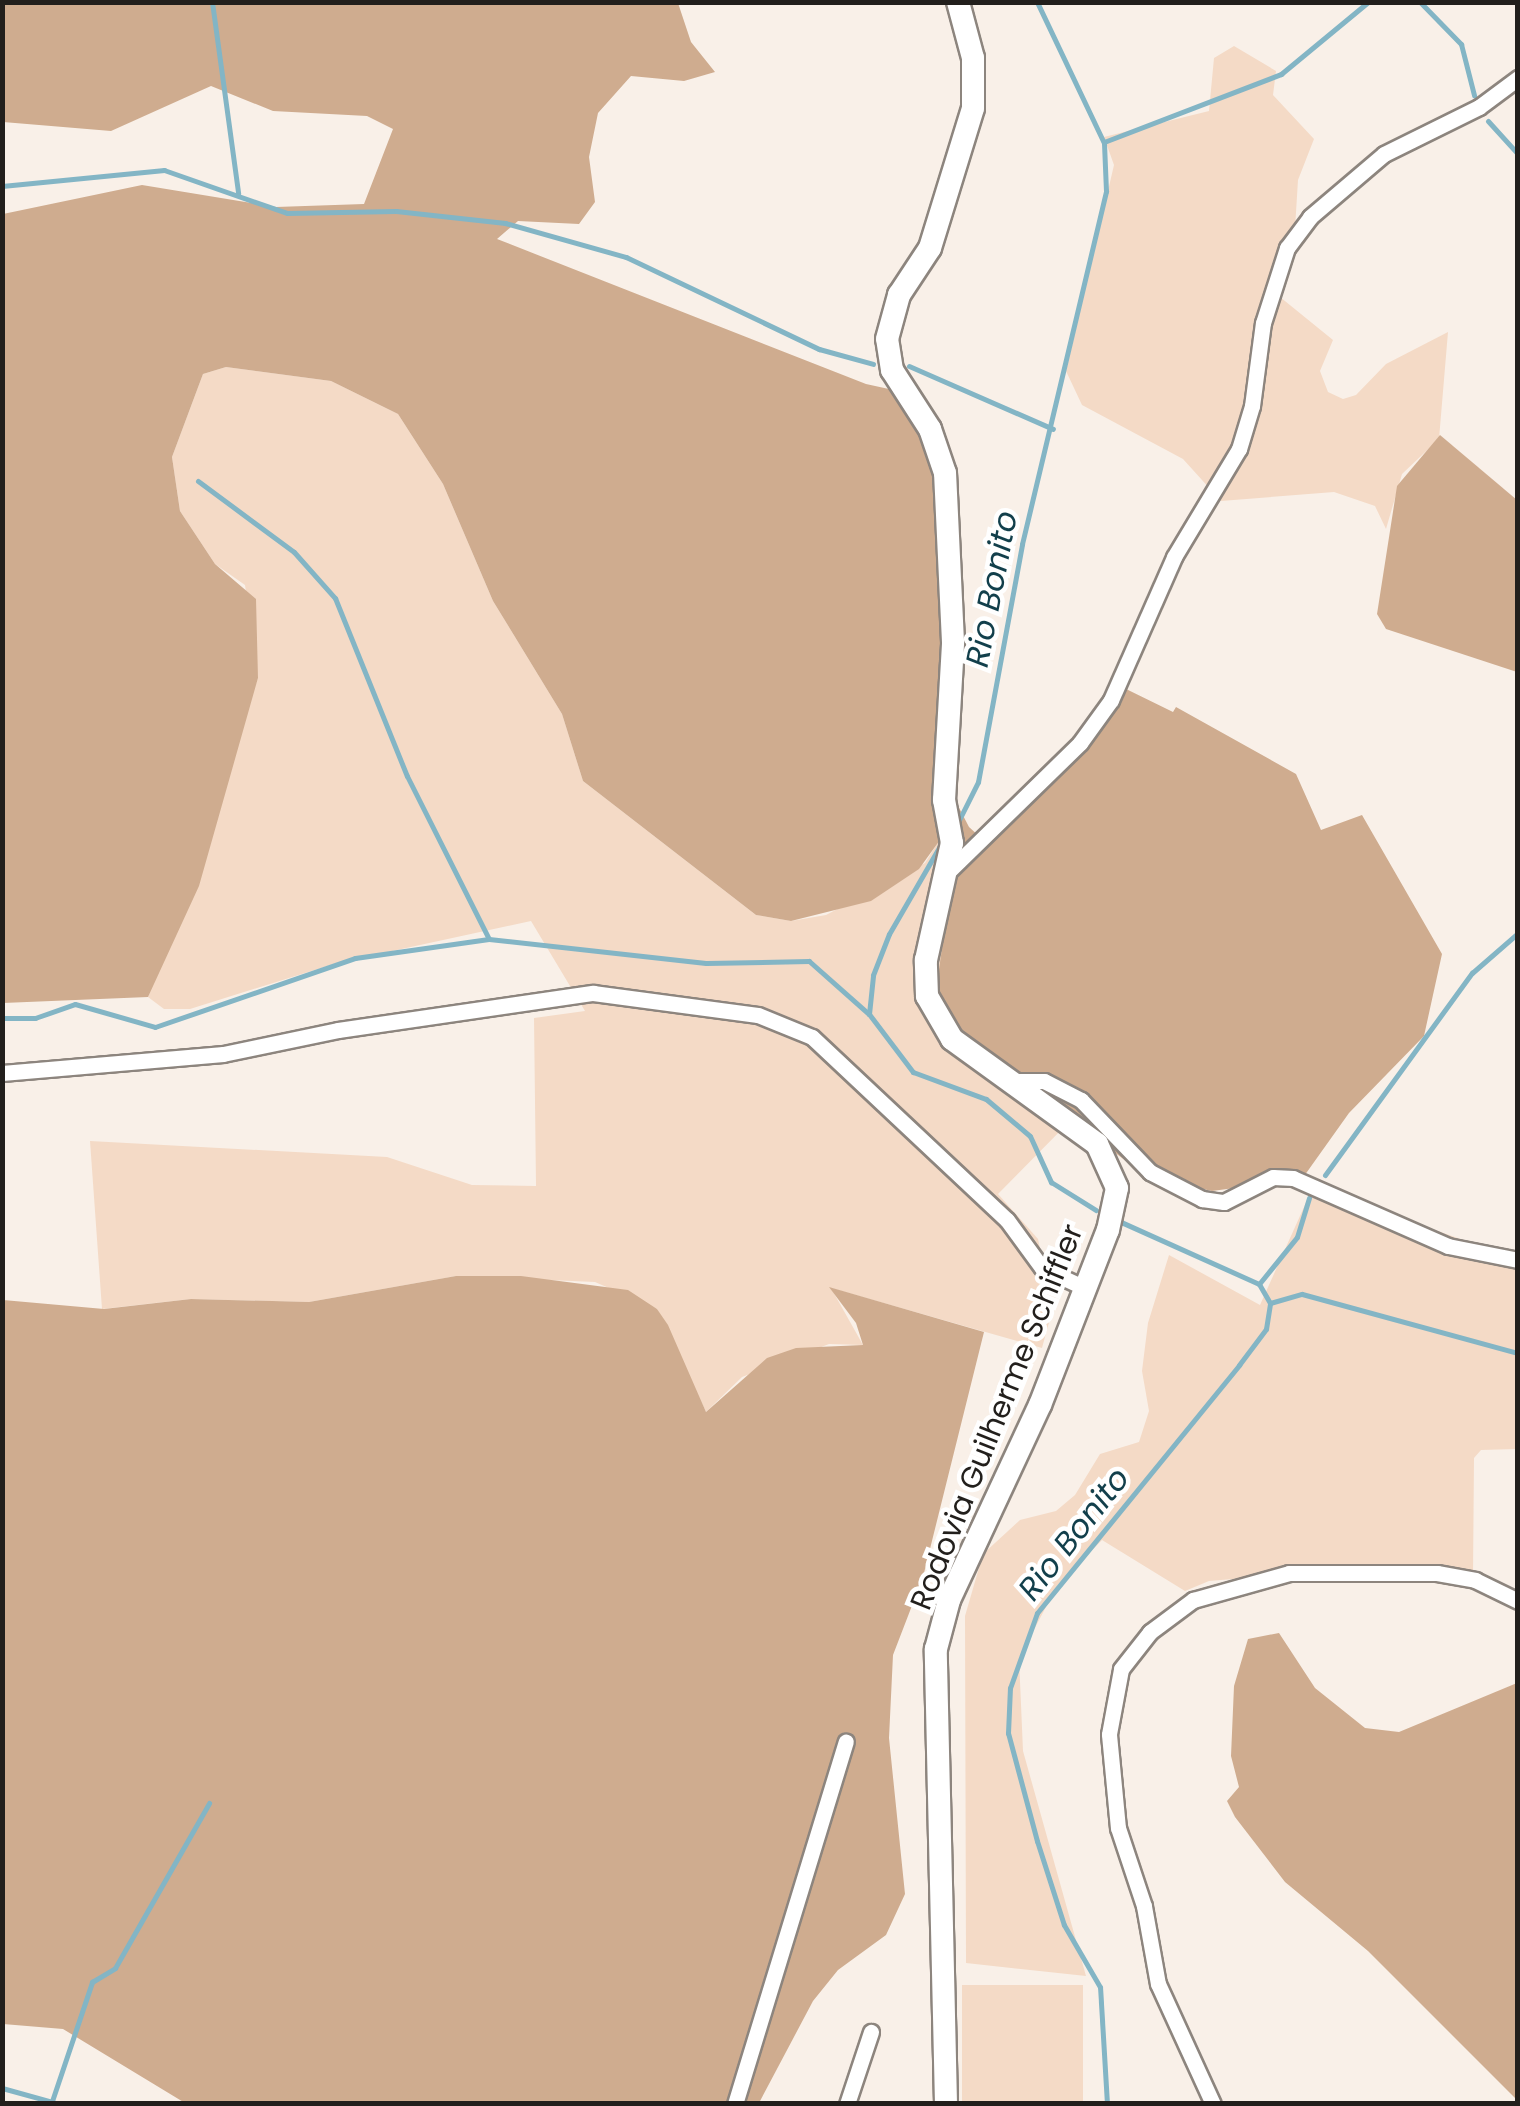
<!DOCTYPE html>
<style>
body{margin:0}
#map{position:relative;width:1520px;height:2106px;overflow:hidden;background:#f9f0e8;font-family:Poppins,sans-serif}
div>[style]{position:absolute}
.green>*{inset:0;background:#f4dac6;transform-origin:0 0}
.forest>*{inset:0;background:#cfac8f}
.stream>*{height:5px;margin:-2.5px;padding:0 2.5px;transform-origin:2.5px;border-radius:2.5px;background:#83b5c5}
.roads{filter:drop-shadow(2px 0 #8d857e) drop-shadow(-2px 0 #8d857e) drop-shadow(0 2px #8d857e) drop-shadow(0 -2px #8d857e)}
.street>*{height:15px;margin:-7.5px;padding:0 7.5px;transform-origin:7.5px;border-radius:7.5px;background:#fff}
.secondary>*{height:22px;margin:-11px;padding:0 11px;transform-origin:11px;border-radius:11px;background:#fff}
span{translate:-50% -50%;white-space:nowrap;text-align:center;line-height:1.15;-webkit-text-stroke:9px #fff;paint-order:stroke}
.street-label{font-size:30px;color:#221f1c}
.water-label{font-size:32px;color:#123f4b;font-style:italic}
.frame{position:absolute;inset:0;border:5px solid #221f1c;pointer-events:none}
</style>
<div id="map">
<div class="green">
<div style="clip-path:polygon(1234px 46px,1276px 71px,1273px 95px,1314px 139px,1298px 180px,1293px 261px,1280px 297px,1333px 340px,1320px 371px,1328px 392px,1343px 399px,1356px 395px,1386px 364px,1448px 332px,1439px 439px,1402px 474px,1386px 529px,1375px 506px,1334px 492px,1221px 501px,1183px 459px,1082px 405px,1066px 371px,1114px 165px,1104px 137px,1209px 111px,1214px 58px)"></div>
<div style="clip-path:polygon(226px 367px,331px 381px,398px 414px,443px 484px,493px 601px,562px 714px,583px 781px,756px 915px,791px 921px,826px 915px,925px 863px,945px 831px,1072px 1119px,998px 1194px,1038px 1239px,1048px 1285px,1057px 1293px,1042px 1348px,831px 1288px,863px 1345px,829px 1344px,742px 1377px,706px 1412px,657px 1309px,595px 1282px,456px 1276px,309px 1302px,191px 1299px,102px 1309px,90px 1141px,387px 1157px,472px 1185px,536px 1186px,534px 1018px,585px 1011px,531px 921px,337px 963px,190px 1009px,164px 1009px,148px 997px,258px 678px,245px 585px,215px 564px,180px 511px,172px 457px,203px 374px)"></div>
<div style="clip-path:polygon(1313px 1187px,1517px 1259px,1517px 1449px,1481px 1450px,1474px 1458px,1473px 1577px,1419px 1571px,1411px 1564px,1209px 1581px,1185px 1591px,1102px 1540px,1057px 1586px,1019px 1658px,1023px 1751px,1086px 1976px,966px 1963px,965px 1616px,983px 1554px,1020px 1520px,1056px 1511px,1075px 1495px,1100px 1454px,1139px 1442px,1149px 1411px,1142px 1371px,1148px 1323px,1169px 1255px,1260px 1305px)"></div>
<div style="left:962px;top:1985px;width:121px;height:118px"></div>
</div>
<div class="forest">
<div style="clip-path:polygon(3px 3px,678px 3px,691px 42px,715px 72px,684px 81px,631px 76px,598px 113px,589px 157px,595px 202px,579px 224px,518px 221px,497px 239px,866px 384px,898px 391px,937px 460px,955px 800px,969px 827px,980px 837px,1124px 688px,1173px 712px,1176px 707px,1296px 774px,1321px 830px,1362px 815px,1442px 954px,1424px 1036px,1349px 1113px,1302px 1179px,1212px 1191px,1147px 1177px,954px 1030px,936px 990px,950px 893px,945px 833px,919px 869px,871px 901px,791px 921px,756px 915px,583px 781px,562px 714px,493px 601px,443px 484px,398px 414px,331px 381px,226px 367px,203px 374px,172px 457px,180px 511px,215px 564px,256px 599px,258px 678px,199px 886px,148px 997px,3px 1003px,3px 214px,142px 185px,276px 207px,364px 204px,393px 129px,367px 116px,273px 111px,211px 86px,111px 131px,3px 122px)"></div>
<div style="clip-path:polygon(1440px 435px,1517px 500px,1517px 672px,1386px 629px,1377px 614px,1397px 486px)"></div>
<div style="clip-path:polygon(456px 1276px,521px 1276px,628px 1290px,657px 1309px,668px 1325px,706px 1412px,767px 1358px,796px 1348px,863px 1345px,856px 1323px,829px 1287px,984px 1332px,923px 1577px,893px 1655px,889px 1738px,905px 1894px,886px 1935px,838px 1970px,813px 2001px,759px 2103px,185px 2103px,63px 2029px,3px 2024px,3px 1300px,104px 1309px,191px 1299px,309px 1302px)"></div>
<div style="clip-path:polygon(1279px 1633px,1315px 1688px,1365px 1728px,1399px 1732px,1517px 1683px,1517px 2100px,1368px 1951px,1285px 1882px,1235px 1817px,1227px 1801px,1239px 1787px,1231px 1756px,1234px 1686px,1248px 1639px)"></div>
</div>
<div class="stream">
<div style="left:212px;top:2px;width:193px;rotate:82.2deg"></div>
<div style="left:1420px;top:2px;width:59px;rotate:45.7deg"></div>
<div style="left:1461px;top:44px;width:53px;rotate:75.7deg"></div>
<div style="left:1488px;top:121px;width:45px;rotate:47.7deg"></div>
<div style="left:1104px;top:142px;width:190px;rotate:-21deg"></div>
<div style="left:1281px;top:74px;width:113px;rotate:-39.6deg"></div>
<div style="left:2px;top:186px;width:163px;rotate:-5.6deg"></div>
<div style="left:164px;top:170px;width:130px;rotate:19.3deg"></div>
<div style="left:287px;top:213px;width:109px;rotate:-1.1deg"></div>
<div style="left:396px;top:211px;width:110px;rotate:6.3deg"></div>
<div style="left:505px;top:223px;width:126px;rotate:15.7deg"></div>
<div style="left:626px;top:257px;width:214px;rotate:25.5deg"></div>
<div style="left:819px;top:349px;width:56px;rotate:15.5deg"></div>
<div style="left:909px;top:366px;width:157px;rotate:23.6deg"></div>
<div style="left:198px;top:481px;width:119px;rotate:36.5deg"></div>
<div style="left:294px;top:552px;width:62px;rotate:48.3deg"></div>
<div style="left:335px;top:598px;width:192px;rotate:68deg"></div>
<div style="left:407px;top:776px;width:182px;rotate:63.3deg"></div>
<div style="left:957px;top:824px;width:47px;rotate:-63.4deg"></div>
<div style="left:978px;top:782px;width:242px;rotate:-79.5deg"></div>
<div style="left:1022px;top:544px;width:363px;rotate:-76.6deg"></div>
<div style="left:1106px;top:191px;width:48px;rotate:-92.4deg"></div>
<div style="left:1104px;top:143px;width:156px;rotate:-115.4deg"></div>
<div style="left:869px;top:1014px;width:39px;rotate:-84deg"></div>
<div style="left:873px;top:975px;width:44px;rotate:-68.7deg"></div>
<div style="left:889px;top:934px;width:104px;rotate:-60deg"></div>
<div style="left:2px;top:1018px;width:33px"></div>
<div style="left:35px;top:1018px;width:42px;rotate:-19.3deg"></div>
<div style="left:75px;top:1004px;width:83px;rotate:16deg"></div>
<div style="left:155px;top:1027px;width:212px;rotate:-19deg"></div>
<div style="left:355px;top:958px;width:135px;rotate:-8.1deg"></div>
<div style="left:489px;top:939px;width:218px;rotate:6.3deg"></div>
<div style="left:706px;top:963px;width:103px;rotate:-1.1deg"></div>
<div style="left:809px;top:961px;width:80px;rotate:41.5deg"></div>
<div style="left:869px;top:1014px;width:73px;rotate:52.8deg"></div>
<div style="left:913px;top:1072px;width:78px;rotate:20.3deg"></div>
<div style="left:986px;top:1099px;width:57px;rotate:40.1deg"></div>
<div style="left:1030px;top:1136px;width:51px;rotate:65.5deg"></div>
<div style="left:1051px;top:1182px;width:53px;rotate:31.9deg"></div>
<div style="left:1325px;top:1175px;width:250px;rotate:-54deg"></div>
<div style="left:1472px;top:973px;width:61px;rotate:-41deg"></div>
<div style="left:1259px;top:1284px;width:60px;rotate:-51deg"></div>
<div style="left:1297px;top:1237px;width:41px;rotate:-72.9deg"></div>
<div style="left:1270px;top:1303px;width:33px;rotate:-16deg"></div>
<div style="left:1302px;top:1294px;width:224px;rotate:15.3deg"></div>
<div style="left:2px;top:2088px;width:53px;rotate:15.4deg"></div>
<div style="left:52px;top:2101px;width:126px;rotate:-71.4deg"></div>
<div style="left:92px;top:1982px;width:27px;rotate:-31deg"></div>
<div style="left:115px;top:1968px;width:190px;rotate:-60.3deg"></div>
<div style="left:1107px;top:2104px;width:117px;rotate:-93.4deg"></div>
<div style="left:1100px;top:1987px;width:72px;rotate:-120.1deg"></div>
<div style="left:1064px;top:1925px;width:88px;rotate:-107.8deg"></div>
<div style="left:1037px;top:1841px;width:112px;rotate:-105deg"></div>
<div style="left:1008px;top:1733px;width:45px;rotate:-87.5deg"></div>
<div style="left:1010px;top:1688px;width:80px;rotate:-70.2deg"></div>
<div style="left:1037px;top:1613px;width:320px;rotate:-50.8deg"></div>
<div style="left:1239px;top:1365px;width:45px;rotate:-53.1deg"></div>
<div style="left:1266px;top:1329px;width:26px;rotate:-81deg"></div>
<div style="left:1270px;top:1303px;width:22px;rotate:-120deg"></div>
<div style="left:1259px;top:1284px;width:151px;rotate:-155.8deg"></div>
</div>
<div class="roads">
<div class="street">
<div style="left:949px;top:871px;width:183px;rotate:-44.3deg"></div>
<div style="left:1080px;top:743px;width:53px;rotate:-54.2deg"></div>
<div style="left:1111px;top:700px;width:156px;rotate:-66.2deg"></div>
<div style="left:1174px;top:557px;width:126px;rotate:-59deg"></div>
<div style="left:1239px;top:449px;width:45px;rotate:-73.2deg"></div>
<div style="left:1252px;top:406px;width:84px;rotate:-82.5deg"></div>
<div style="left:1263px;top:323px;width:79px;rotate:-72.3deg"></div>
<div style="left:1287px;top:248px;width:39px;rotate:-53deg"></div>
<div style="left:1310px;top:217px;width:97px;rotate:-40.4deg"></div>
<div style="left:1384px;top:154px;width:106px;rotate:-26.3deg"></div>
<div style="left:1479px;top:107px;width:49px;rotate:-36.6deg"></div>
<div style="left:2px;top:1073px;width:222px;rotate:-4.9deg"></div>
<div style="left:223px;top:1054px;width:117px;rotate:-11.8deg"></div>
<div style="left:338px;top:1030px;width:258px;rotate:-8.3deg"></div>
<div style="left:593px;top:993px;width:166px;rotate:7.6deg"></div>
<div style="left:758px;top:1015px;width:58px;rotate:22.2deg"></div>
<div style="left:812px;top:1037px;width:267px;rotate:43.2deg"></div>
<div style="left:1007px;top:1220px;width:59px;rotate:53.9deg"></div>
<div style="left:1042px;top:1268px;width:47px;rotate:24.9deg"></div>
<div style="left:1012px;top:1081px;width:32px"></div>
<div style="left:1044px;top:1081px;width:42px;rotate:27.2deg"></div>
<div style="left:1081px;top:1100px;width:100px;rotate:46.2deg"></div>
<div style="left:1150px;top:1172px;width:59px;rotate:27.4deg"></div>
<div style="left:1202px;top:1199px;width:22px;rotate:8deg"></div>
<div style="left:1224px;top:1202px;width:55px;rotate:-27deg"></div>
<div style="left:1273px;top:1177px;width:20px;rotate:3deg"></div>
<div style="left:1293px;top:1178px;width:169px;rotate:23.7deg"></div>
<div style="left:1448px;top:1246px;width:71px;rotate:11.3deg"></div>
<div style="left:735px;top:2104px;width:379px;rotate:-73deg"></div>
<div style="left:847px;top:2104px;width:76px;rotate:-71.6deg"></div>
<div style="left:1213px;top:2104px;width:132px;rotate:-114.6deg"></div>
<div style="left:1158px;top:1984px;width:79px;rotate:-100.2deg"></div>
<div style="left:1144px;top:1906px;width:82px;rotate:-108.4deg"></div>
<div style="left:1118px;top:1828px;width:94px;rotate:-95.5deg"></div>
<div style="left:1109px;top:1734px;width:66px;rotate:-79.5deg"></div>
<div style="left:1121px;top:1669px;width:47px;rotate:-51.9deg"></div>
<div style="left:1150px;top:1632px;width:54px;rotate:-36.7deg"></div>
<div style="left:1193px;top:1600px;width:100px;rotate:-15.7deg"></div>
<div style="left:1289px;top:1573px;width:148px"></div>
<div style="left:1437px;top:1573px;width:39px;rotate:10deg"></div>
<div style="left:1475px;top:1580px;width:48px;rotate:26deg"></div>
</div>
<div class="secondary">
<div style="left:946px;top:2104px;width:455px;rotate:-91.3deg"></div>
<div style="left:936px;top:1649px;width:51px;rotate:-75.1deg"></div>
<div style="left:949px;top:1600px;width:215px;rotate:-65deg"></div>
<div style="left:1040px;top:1405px;width:188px;rotate:-68.8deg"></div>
<div style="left:1108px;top:1230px;width:43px;rotate:-77.9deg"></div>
<div style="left:1117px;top:1188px;width:48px;rotate:-114.4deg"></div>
<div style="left:1097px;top:1144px;width:179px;rotate:-144.1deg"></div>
<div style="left:952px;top:1039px;width:50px;rotate:-120.2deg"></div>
<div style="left:927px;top:996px;width:36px;rotate:-92deg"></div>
<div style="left:926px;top:960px;width:120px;rotate:-77.5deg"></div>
<div style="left:952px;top:843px;width:44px;rotate:-100.5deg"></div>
<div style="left:944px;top:800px;width:158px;rotate:-86.7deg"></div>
<div style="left:953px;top:642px;width:169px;rotate:-92.7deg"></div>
<div style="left:945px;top:473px;width:46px;rotate:-108.8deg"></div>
<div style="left:930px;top:429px;width:70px;rotate:-122.8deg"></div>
<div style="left:892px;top:370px;width:31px;rotate:-99deg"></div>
<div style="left:887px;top:339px;width:46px;rotate:-74.7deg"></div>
<div style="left:899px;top:295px;width:56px;rotate:-56.6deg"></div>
<div style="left:930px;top:248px;width:146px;rotate:-72.9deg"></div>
<div style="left:973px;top:108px;width:50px;rotate:-90deg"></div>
<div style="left:973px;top:58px;width:58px;rotate:-105deg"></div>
</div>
</div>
<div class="street-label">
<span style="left:997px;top:1417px;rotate:-68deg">Rodovia Guilherme Schiffler</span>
</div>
<div class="water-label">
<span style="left:992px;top:589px;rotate:-79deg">Rio Bonito</span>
<span style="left:1074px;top:1534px;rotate:-52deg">Rio Bonito</span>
</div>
<div class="frame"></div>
</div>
